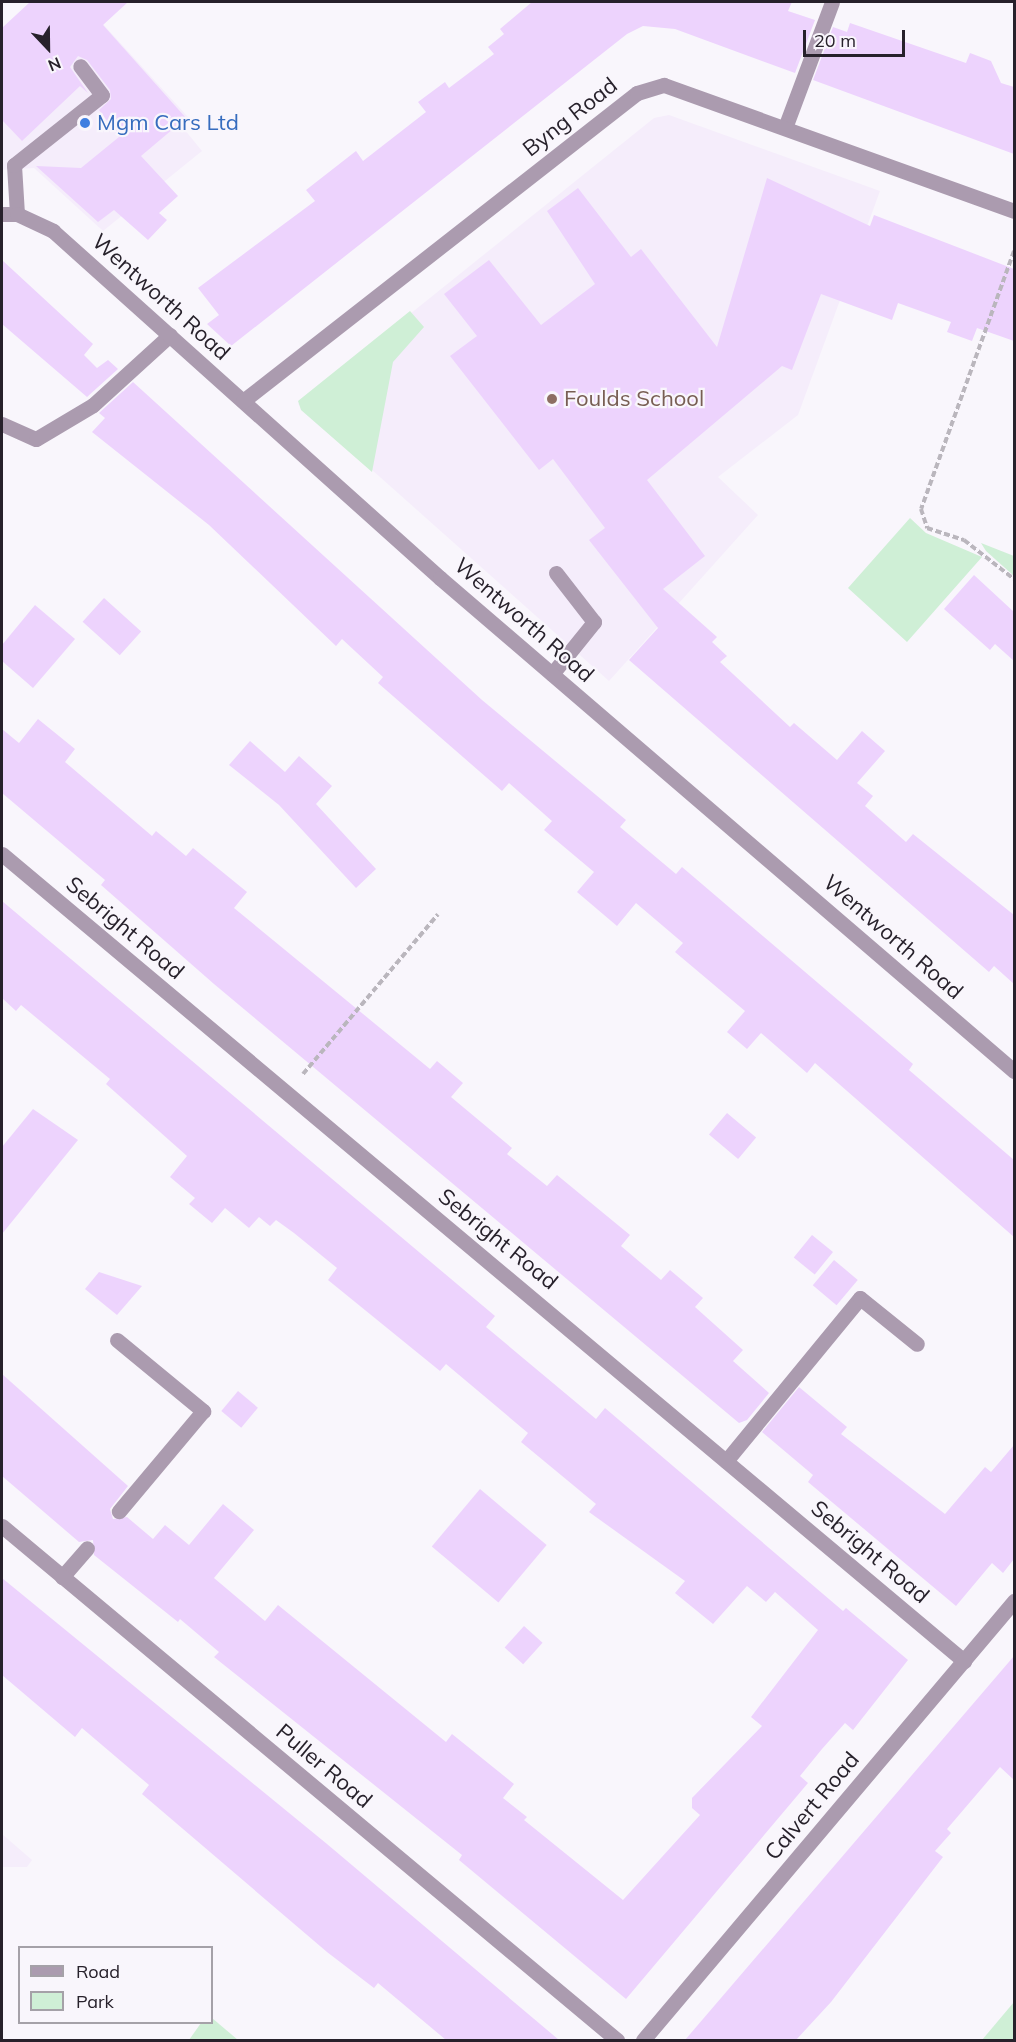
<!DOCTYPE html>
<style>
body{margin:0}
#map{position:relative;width:1016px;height:2042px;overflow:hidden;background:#f9f6fc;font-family:Mulish,sans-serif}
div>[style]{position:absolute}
.built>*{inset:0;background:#f5edfb}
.green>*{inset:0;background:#cfefd6}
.building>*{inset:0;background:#edd3fd;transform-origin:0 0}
.path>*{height:4px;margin-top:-2px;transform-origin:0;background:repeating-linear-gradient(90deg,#bab6bd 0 6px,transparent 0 9px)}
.lane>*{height:15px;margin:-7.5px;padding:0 7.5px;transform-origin:7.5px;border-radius:7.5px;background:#ab9baf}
.street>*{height:15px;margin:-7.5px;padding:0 7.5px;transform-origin:7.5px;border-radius:7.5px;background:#ab9baf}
.dots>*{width:16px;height:16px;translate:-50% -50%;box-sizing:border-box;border:3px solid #f9f6fc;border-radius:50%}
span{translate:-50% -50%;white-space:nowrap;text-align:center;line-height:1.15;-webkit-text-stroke:4.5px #f9f6fc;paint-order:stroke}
.street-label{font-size:22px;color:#27212b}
.shop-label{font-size:22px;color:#366cbe}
.left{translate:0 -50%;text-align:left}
.education-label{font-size:22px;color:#785e54}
.frame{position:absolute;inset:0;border:3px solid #27212b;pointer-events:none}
.legend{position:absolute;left:18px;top:1946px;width:195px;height:78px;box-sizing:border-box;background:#f9f6fc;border:2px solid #a5a1a8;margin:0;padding:8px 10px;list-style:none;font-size:18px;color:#27212b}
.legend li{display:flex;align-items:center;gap:12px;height:30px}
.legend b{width:30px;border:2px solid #a5a1a8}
.north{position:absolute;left:18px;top:18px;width:60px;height:60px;-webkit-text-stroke:4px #f9f6fc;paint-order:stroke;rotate:158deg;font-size:16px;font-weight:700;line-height:24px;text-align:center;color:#27212b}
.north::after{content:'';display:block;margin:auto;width:21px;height:27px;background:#27212b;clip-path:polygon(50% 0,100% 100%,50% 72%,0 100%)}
.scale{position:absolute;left:803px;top:30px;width:102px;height:27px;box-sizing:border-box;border:3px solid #27212b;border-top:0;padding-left:8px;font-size:18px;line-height:21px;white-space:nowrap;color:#27212b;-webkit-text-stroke:4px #f9f6fc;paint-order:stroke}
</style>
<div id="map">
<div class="built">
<div style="clip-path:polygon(102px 23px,188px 117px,180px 124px,202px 151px,103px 231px,34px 168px,2px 170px,2px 119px)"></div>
<div style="clip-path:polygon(669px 115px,880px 191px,798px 415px,718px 477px,758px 515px,609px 681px,298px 404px,654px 118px)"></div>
<div style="clip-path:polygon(2px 1834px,32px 1860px,27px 1867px,2px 1867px)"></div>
</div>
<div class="green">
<div style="clip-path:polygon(410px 311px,424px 327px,393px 362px,372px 472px,301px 410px,298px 401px)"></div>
<div style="clip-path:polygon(910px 518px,926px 533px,982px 557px,907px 642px,848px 588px)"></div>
<div style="clip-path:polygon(981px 543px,1014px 556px,1014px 576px,986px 551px)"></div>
<div style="clip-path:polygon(1014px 2002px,1014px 2040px,982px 2040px)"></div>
<div style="clip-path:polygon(212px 2018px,238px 2040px,189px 2040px,201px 2023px)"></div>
</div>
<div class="building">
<div style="clip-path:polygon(30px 2px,128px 2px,103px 25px,186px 118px,141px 156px,178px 196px,159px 213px,167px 220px,148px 240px,114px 210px,98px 222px,36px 166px,81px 168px,119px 137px,99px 110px,111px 99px,110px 90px,87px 60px,78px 56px,70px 67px,88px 93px,80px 86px,22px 141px,2px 120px,2px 28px)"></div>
<div style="clip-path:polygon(532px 2px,792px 2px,788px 11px,815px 20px,795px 73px,675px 29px,643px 26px,627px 34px,231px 346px,207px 324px,219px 315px,198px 288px,315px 201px,306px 190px,356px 151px,363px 161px,426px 112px,418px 102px,445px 82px,449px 88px,494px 54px,488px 47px,504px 34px,500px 29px)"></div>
<div style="clip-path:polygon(850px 23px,966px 63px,970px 53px,991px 61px,1001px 83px,1014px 87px,1014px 154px,813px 80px,833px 27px,847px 32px)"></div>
<div style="clip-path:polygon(767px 178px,870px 226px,874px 215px,1014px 269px,1014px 341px,977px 328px,972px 341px,947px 332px,951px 322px,898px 303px,892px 320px,821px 294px,792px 370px,782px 366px,647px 480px,705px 556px,663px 589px,717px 637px,712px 642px,727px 656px,720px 662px,790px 727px,794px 723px,837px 760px,862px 731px,885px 751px,857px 783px,873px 796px,865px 806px,906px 842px,913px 834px,1014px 915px,1014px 984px,994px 966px,989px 972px,629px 660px,658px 628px,589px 540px,605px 528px,553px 459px,539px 470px,450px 356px,477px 336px,444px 294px,489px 260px,541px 325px,595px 284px,547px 211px,578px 188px,631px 257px,641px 249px,717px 347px)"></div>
<div style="clip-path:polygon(2px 260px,93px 344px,84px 355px,97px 368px,108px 360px,118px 369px,87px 397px,2px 324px)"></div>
<div style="clip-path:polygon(133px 382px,482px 700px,626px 820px,620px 827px,676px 874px,682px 867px,913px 1064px,909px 1070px,1014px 1160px,1014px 1237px,815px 1063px,807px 1073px,761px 1033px,747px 1049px,727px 1032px,745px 1011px,675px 952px,683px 943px,636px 903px,617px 926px,577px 892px,594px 872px,544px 830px,552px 821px,509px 783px,502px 791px,378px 683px,383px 677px,342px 639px,336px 646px,209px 525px,92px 432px,105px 418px,99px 413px)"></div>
<div style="clip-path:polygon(974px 575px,1014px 612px,1014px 661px,995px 644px,990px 650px,944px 609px)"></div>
<div style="left:104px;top:598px;width:50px;height:32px;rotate:42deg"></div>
<div style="clip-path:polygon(35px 605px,75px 639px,33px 688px,2px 661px,2px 645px)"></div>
<div style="clip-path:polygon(38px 719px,75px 749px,65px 762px,152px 836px,156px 831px,186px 856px,193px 848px,247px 892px,234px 908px,430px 1069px,437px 1061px,463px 1083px,451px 1097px,512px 1148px,507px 1154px,547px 1186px,557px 1175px,630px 1235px,621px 1246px,661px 1280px,670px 1270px,703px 1298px,695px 1307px,743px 1350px,733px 1361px,769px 1393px,747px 1420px,739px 1423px,214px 984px,101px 885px,105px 880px,2px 793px,2px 729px,19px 743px)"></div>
<div style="clip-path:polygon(250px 741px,285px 772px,299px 756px,332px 786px,316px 804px,376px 869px,356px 888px,279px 805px,229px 765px)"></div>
<div style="clip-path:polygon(2px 901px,495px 1316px,486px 1327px,596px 1419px,605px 1408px,843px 1611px,846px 1608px,908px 1660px,853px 1730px,845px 1723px,822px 1749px,800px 1776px,808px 1783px,626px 1999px,459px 1860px,462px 1855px,214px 1657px,219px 1652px,180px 1619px,178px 1622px,94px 1555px,93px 1540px,79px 1542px,2px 1476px,2px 1374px,128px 1486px,110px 1509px,113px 1519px,127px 1517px,153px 1539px,165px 1525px,189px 1545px,223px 1504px,254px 1530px,214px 1578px,265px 1621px,278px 1605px,446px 1742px,452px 1734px,514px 1784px,503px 1798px,527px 1817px,524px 1820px,623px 1900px,700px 1815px,692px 1808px,692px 1798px,762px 1726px,751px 1717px,818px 1630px,775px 1592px,766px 1602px,747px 1586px,713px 1624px,675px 1593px,685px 1581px,589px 1512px,596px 1504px,521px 1442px,528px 1433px,446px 1364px,440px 1371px,328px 1280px,337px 1268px,294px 1233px,276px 1220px,270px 1226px,259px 1217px,249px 1228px,225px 1208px,212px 1223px,189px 1204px,195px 1198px,170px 1177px,187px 1156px,106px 1084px,110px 1079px,21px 1005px,16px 1011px,2px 998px)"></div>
<div style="clip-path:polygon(33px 1109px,78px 1140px,2px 1234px,2px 1147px)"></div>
<div style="left:727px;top:1113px;width:38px;height:28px;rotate:40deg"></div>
<div style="left:812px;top:1235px;width:27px;height:29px;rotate:39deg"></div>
<div style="left:834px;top:1260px;width:31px;height:33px;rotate:40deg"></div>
<div style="clip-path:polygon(99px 1272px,142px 1286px,117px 1315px,85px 1289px)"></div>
<div style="clip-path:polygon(799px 1387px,847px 1427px,841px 1434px,945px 1514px,985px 1467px,991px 1472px,1014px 1445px,1014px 1559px,1003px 1573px,992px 1563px,956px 1606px,808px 1482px,813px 1475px,762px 1432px)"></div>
<div style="left:238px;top:1391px;width:26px;height:26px;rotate:40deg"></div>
<div style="left:480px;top:1489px;width:87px;height:75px;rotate:40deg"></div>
<div style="clip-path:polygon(2px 1578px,327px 1844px,559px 2040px,446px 2040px,378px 1983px,374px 1988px,327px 1952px,142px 1794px,149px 1785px,82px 1728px,75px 1737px,2px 1675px)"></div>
<div style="left:524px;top:1626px;width:25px;height:29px;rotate:42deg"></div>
<div style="clip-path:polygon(1014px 1656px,1014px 1780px,1000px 1767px,947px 1829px,951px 1833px,935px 1851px,943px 1857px,831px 2002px,796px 2040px,685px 2040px)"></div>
</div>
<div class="path">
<div style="left:1014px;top:251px;width:274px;rotate:109.8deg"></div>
<div style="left:921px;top:509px;width:20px;rotate:72deg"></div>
<div style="left:927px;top:528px;width:39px;rotate:18deg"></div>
<div style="left:964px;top:540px;width:63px;rotate:38deg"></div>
<div style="left:303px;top:1074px;width:209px;rotate:-49.8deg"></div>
</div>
<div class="lane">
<div style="left:786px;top:125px;width:131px;rotate:-69.5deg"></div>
<div style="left:17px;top:214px;width:49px;rotate:-93.5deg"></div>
<div style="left:14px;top:165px;width:112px;rotate:-38.5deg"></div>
<div style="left:102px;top:95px;width:36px;rotate:-127deg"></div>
<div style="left:2px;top:424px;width:37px;rotate:24deg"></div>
<div style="left:36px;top:439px;width:66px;rotate:-30.8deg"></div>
<div style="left:93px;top:405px;width:104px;rotate:-42.3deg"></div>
<div style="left:552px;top:674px;width:67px;rotate:-51.1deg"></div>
<div style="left:594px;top:622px;width:62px;rotate:-127.8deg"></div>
<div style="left:117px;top:1340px;width:112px;rotate:39.5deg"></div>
<div style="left:203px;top:1411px;width:131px;rotate:130deg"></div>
<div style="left:726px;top:1461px;width:211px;rotate:-50.6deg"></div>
<div style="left:860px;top:1298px;width:73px;rotate:38.9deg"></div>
<div style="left:62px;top:1577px;width:38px;rotate:-49deg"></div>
</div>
<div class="street">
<div style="left:2px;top:214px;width:15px"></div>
<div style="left:17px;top:214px;width:40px;rotate:25deg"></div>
<div style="left:53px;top:231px;width:520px;rotate:41.88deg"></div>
<div style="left:440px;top:578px;width:757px;rotate:40.66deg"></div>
<div style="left:243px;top:401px;width:500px;rotate:-38.02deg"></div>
<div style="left:637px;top:93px;width:28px;rotate:-17deg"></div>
<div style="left:664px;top:85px;width:372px;rotate:19.8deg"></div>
<div style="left:2px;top:854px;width:1256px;rotate:39.99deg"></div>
<div style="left:2px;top:1526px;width:802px;rotate:39.89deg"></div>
<div style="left:643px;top:2040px;width:575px;rotate:-49.8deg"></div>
</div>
<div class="dots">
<div style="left:85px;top:123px;background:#3f7fe0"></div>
<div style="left:552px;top:399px;background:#8d6e63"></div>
</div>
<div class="street-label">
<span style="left:570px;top:117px;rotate:-38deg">Byng Road</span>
<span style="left:161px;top:297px;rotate:42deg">Wentworth Road</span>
<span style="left:524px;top:620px;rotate:41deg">Wentworth Road</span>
<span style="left:125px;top:928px;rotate:40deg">Sebright Road</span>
<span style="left:893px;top:937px;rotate:41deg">Wentworth Road</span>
<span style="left:498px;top:1239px;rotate:39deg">Sebright Road</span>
<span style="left:870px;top:1552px;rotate:40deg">Sebright Road</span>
<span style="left:324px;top:1766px;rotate:40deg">Puller Road</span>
<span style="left:812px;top:1806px;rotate:-50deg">Calvert Road</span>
</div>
<div class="shop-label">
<span class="left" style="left:97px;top:123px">Mgm Cars Ltd</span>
</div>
<div class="education-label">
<span class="left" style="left:564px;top:399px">Foulds School</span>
</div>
<div class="frame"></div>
<ul class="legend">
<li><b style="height:8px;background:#ab9baf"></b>Road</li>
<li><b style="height:16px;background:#cfefd6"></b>Park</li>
</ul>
<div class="north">N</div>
<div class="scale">20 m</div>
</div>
